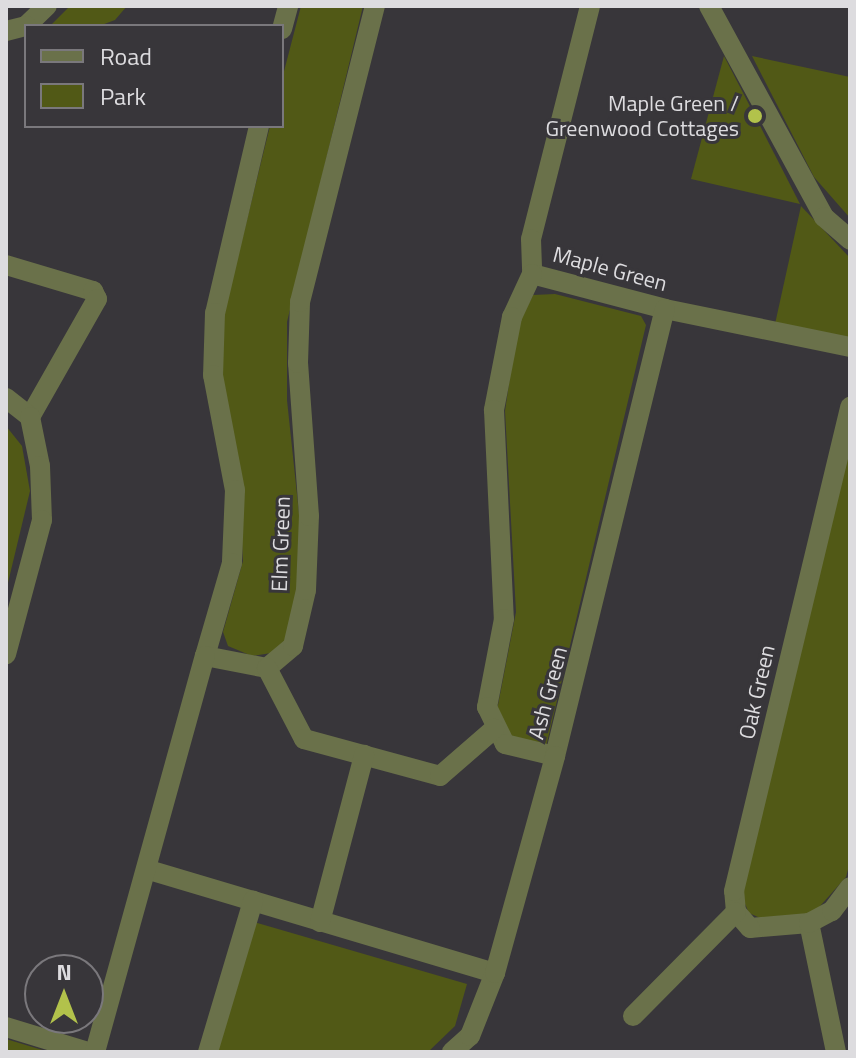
<!DOCTYPE html>
<style>
body{margin:0}
#map{position:relative;width:856px;height:1058px;overflow:hidden;background:#38363a;font-family:"Titillium Web",sans-serif}
div>[style]{position:absolute}
.green>*{inset:0;background:#515916}
.minor>*{height:20px;margin:-10px;padding:0 10px;transform-origin:10px;border-radius:10px;background:#6a714a}
.dots>*{width:22px;height:22px;translate:-50% -50%;box-sizing:border-box;border:4px solid #38363a;border-radius:50%}
span{translate:-50% -50%;white-space:nowrap;text-align:center;line-height:1.15;-webkit-text-stroke:6px #38363a;paint-order:stroke}
.poi-label{font-size:22px;color:#dddcdf}
.right{translate:-100% -50%;text-align:right}
.street-label{font-size:22px;color:#dddcdf}
.frame{position:absolute;inset:0;border:8px solid #dddcdf;pointer-events:none}
.legend{position:absolute;left:24px;top:24px;width:260px;height:104px;box-sizing:border-box;background:#38363a;border:2px solid #7a787c;margin:0;padding:10px 14px;list-style:none;font-size:24px;color:#dddcdf}
.legend li{display:flex;align-items:center;gap:16px;height:40px}
.legend b{width:40px;border:2px solid #7a787c}
.north{position:absolute;left:24px;top:954px;width:80px;height:80px;box-sizing:border-box;background:#38363a;border:2px solid #7a787c;border-radius:50%;rotate:0deg;font-size:22px;font-weight:700;line-height:32px;text-align:center;color:#dddcdf}
.north::after{content:'';display:block;margin:auto;width:28px;height:36px;background:#b2c24b;clip-path:polygon(50% 0,100% 100%,50% 72%,0 100%)}
</style>
<div id="map">
<div class="green">
<div style="clip-path:polygon(70px 6px,127px 6px,115px 20px,99px 26px,50px 26px)"></div>
<div style="clip-path:polygon(301px 6px,363px 6px,287px 322px,287px 400px,303px 551px,295px 611px,286px 643px,271px 653px,252px 656px,228px 646px,223px 632px,243px 561px,239px 487px,222px 389px,223px 317px,270px 126px,282px 126px,282px 79px)"></div>
<div style="clip-path:polygon(724px 56px,755px 116px,800px 204px,691px 179px)"></div>
<div style="clip-path:polygon(752px 56px,850px 77px,850px 218px,814px 177px)"></div>
<div style="clip-path:polygon(801px 206px,850px 258px,850px 342px,775px 324px)"></div>
<div style="clip-path:polygon(555px 294px,641px 316px,646px 325px,546px 747px,513px 739px,497px 710px,516px 612px,505px 411px,517px 328px,533px 295px)"></div>
<div style="clip-path:polygon(6px 426px,22px 446px,30px 491px,6px 591px)"></div>
<div style="clip-path:polygon(850px 436px,850px 862px,846px 877px,813px 914px,767px 921px,749px 913px,742px 897px)"></div>
<div style="clip-path:polygon(254px 922px,467px 984px,455px 1026px,428px 1052px,213px 1052px)"></div>
<div style="clip-path:polygon(6px 1039px,49px 1052px,6px 1052px)"></div>
</div>
<div class="minor">
<div style="left:590px;top:6px;width:240px;rotate:104.2deg"></div>
<div style="left:531px;top:239px;width:35px;rotate:88deg"></div>
<div style="left:532px;top:274px;width:138px;rotate:14.7deg"></div>
<div style="left:665px;top:309px;width:189px;rotate:11.6deg"></div>
<div style="left:709px;top:6px;width:240px;rotate:61.4deg"></div>
<div style="left:824px;top:217px;width:35px;rotate:41deg"></div>
<div style="left:26px;top:26px;width:29px;rotate:-44deg"></div>
<div style="left:282px;top:29px;width:24px;rotate:-75deg"></div>
<div style="left:6px;top:31px;width:21px;rotate:-14deg"></div>
<div style="left:259px;top:126px;width:192px;rotate:103.2deg"></div>
<div style="left:215px;top:313px;width:62px;rotate:91.8deg"></div>
<div style="left:213px;top:375px;width:117px;rotate:79.2deg"></div>
<div style="left:235px;top:490px;width:73px;rotate:92.4deg"></div>
<div style="left:232px;top:563px;width:97px;rotate:106.2deg"></div>
<div style="left:205px;top:656px;width:63px;rotate:11deg"></div>
<div style="left:267px;top:668px;width:34px;rotate:-40deg"></div>
<div style="left:293px;top:646px;width:57px;rotate:-76.9deg"></div>
<div style="left:306px;top:590px;width:74px;rotate:-87.7deg"></div>
<div style="left:309px;top:516px;width:153px;rotate:-94.1deg"></div>
<div style="left:298px;top:363px;width:61px;rotate:-88.1deg"></div>
<div style="left:300px;top:302px;width:305px;rotate:-75.8deg"></div>
<div style="left:6px;top:265px;width:91px;rotate:16.6deg"></div>
<div style="left:93px;top:291px;width:9px;rotate:63deg"></div>
<div style="left:97px;top:299px;width:136px;rotate:119.6deg"></div>
<div style="left:532px;top:274px;width:47px;rotate:114.9deg"></div>
<div style="left:512px;top:317px;width:95px;rotate:101deg"></div>
<div style="left:494px;top:410px;width:209px;rotate:87.3deg"></div>
<div style="left:504px;top:619px;width:90px;rotate:100.9deg"></div>
<div style="left:487px;top:707px;width:41px;rotate:64.1deg"></div>
<div style="left:505px;top:744px;width:51px;rotate:13.5deg"></div>
<div style="left:555px;top:756px;width:460px;rotate:-76.2deg"></div>
<div style="left:6px;top:398px;width:31px;rotate:38deg"></div>
<div style="left:30px;top:417px;width:50px;rotate:78.5deg"></div>
<div style="left:40px;top:466px;width:54px;rotate:87.9deg"></div>
<div style="left:42px;top:520px;width:139px;rotate:105deg"></div>
<div style="left:267px;top:668px;width:80px;rotate:62.5deg"></div>
<div style="left:304px;top:739px;width:141px;rotate:15.2deg"></div>
<div style="left:440px;top:776px;width:72px;rotate:-41deg"></div>
<div style="left:149px;top:870px;width:361px;rotate:16.6deg"></div>
<div style="left:320px;top:922px;width:173px;rotate:-75.2deg"></div>
<div style="left:809px;top:923px;width:59px;rotate:175.2deg"></div>
<div style="left:750px;top:928px;width:21px;rotate:-131deg"></div>
<div style="left:736px;top:912px;width:21px;rotate:-95deg"></div>
<div style="left:734px;top:891px;width:498px;rotate:-76.5deg"></div>
<div style="left:633px;top:1016px;width:146px;rotate:-45.3deg"></div>
<div style="left:6px;top:1027px;width:86px;rotate:17deg"></div>
<div style="left:95px;top:1052px;width:411px;rotate:-74.5deg"></div>
<div style="left:208px;top:1052px;width:158px;rotate:-73.4deg"></div>
<div style="left:452px;top:1052px;width:24px;rotate:-42deg"></div>
<div style="left:470px;top:1036px;width:68px;rotate:-68.4deg"></div>
<div style="left:495px;top:973px;width:225px;rotate:-74.5deg"></div>
<div style="left:836px;top:1052px;width:132px;rotate:-101.8deg"></div>
<div style="left:809px;top:923px;width:26px;rotate:-28deg"></div>
<div style="left:832px;top:911px;width:30px;rotate:-53deg"></div>
</div>
<div class="dots">
<div style="left:755px;top:116px;background:#b2c24b"></div>
</div>
<div class="poi-label">
<span class="right" style="left:739px;top:116px">Maple Green /<br>Greenwood Cottages</span>
</div>
<div class="street-label">
<span style="left:610px;top:269px;rotate:15deg">Maple Green</span>
<span style="left:281px;top:544px;rotate:-88deg">Elm Green</span>
<span style="left:757px;top:692px;rotate:-77deg">Oak Green</span>
<span style="left:548px;top:693px;rotate:-75deg">Ash Green</span>
</div>
<div class="frame"></div>
<ul class="legend">
<li><b style="height:10px;background:#6a714a"></b>Road</li>
<li><b style="height:22px;background:#515916"></b>Park</li>
</ul>
<div class="north">N</div>
</div>
